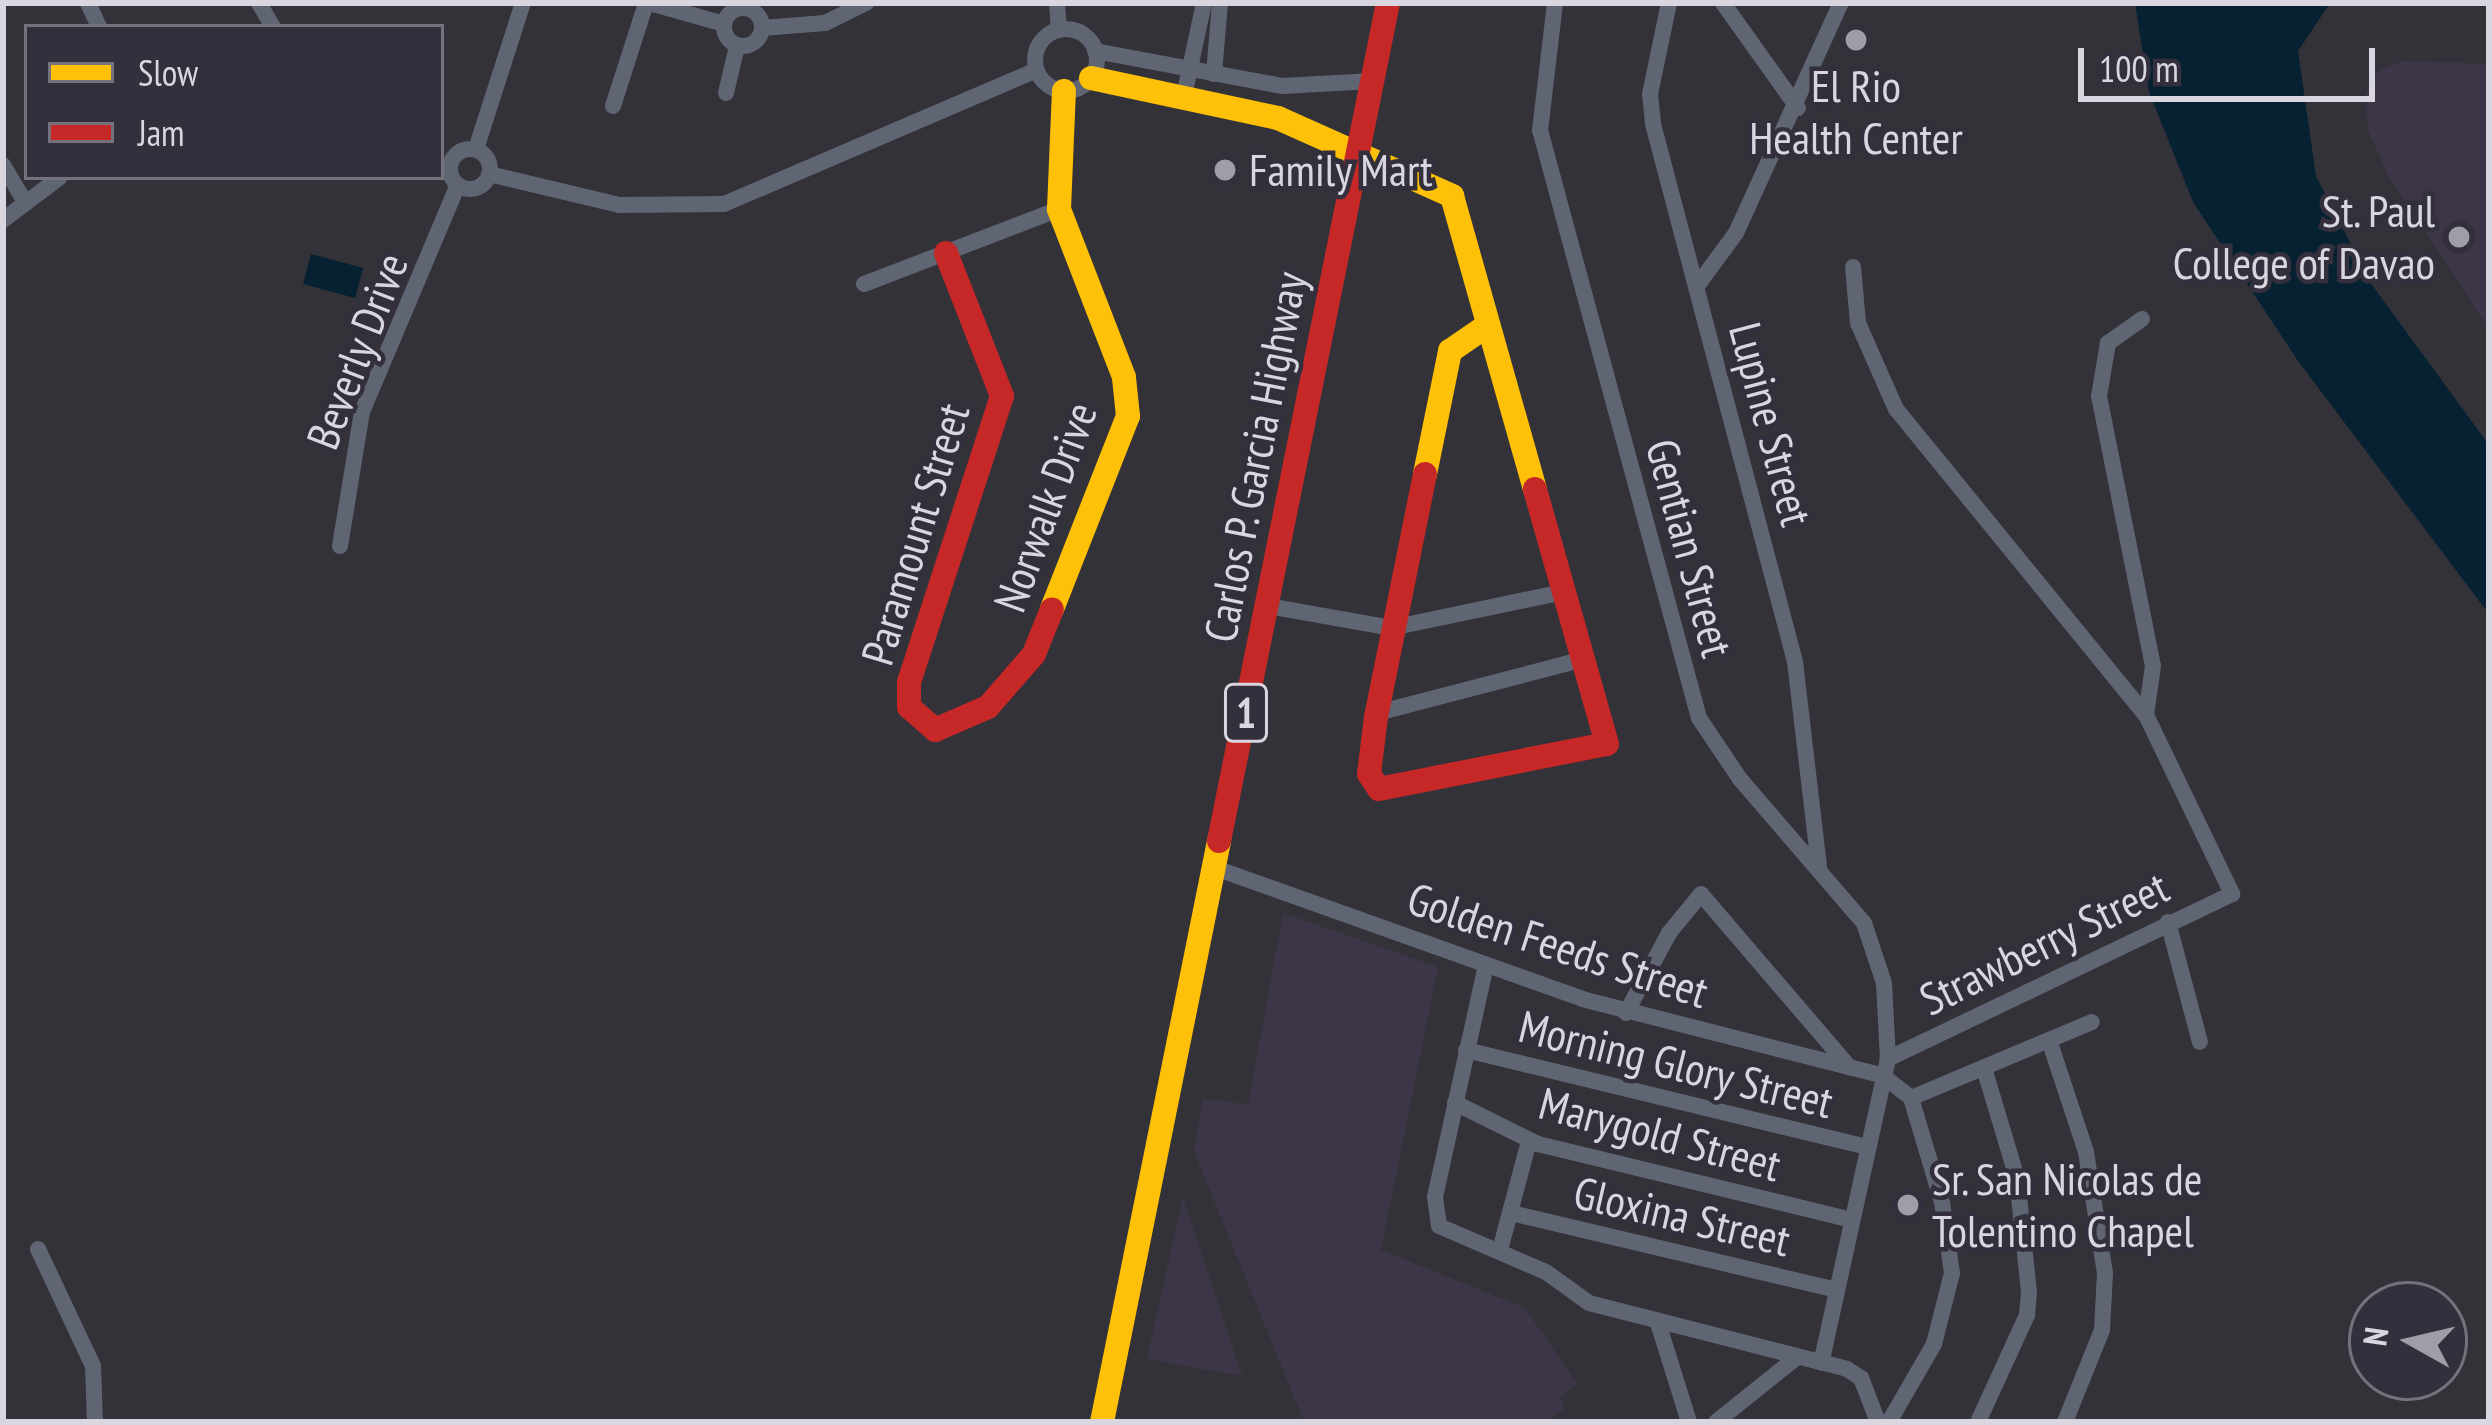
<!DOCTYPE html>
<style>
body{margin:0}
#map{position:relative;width:2492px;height:1425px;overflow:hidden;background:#343239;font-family:"PT Sans Narrow",sans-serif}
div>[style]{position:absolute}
.built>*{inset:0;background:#3c3648}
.water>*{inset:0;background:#062131;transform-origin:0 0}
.street>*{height:16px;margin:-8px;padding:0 8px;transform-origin:8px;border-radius:8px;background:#606574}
.street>.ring{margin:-8px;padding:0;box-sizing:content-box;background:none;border:16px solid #606574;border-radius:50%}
.slow>*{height:24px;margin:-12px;padding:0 12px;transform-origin:12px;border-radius:12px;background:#ffc107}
.jam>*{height:24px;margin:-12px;padding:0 12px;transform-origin:12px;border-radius:12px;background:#c62828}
.dots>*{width:33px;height:33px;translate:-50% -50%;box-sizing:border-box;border:6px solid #332f3c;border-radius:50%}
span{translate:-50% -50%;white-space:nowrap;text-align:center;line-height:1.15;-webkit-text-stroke:9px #332f3c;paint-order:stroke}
.shield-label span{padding:3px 9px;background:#332f3c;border:3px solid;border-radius:9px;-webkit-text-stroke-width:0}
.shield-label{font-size:42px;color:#d9d6df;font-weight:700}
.poi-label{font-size:45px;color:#d9d6df}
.left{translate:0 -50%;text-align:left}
.right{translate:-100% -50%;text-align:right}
.street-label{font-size:45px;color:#d9d6df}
.frame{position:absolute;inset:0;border:6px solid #d9d6df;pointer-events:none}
.legend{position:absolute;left:24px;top:24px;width:420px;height:156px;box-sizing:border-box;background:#332f3c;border:3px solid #75727d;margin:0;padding:15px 21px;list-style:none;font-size:36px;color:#d9d6df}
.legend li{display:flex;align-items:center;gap:24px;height:60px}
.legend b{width:60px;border:3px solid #75727d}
.north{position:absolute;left:2348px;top:1281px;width:120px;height:120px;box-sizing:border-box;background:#332f3c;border:3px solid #75727d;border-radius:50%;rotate:278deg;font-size:33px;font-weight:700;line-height:48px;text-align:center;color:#d9d6df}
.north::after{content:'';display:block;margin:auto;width:42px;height:54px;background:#9f9da5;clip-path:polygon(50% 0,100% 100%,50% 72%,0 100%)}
.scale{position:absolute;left:2078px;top:48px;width:297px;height:54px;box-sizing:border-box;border:6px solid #d9d6df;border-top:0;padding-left:15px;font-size:36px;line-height:42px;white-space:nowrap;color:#d9d6df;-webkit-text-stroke:9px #332f3c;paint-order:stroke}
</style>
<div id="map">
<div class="built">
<div style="clip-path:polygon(2401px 61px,2489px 64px,2489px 329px,2389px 177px,2368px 131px,2365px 96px,2376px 73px)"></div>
<div style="clip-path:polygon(1283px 913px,1438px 967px,1381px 1250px,1525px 1308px,1577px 1384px,1560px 1397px,1565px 1409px,1543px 1422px,1304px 1422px,1194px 1151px,1203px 1098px,1248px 1105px)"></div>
<div style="clip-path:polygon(1183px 1197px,1242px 1376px,1147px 1359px)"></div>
</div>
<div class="water">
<div style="clip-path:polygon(2135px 3px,2330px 3px,2298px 51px,2316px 176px,2372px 285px,2489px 445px,2489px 614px,2298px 361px,2193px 202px,2149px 92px)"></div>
<div style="left:311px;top:254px;width:54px;height:31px;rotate:15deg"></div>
</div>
<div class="street">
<div style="left:88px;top:3px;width:26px;rotate:65deg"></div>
<div style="left:259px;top:3px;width:28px;rotate:60deg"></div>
<div style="left:650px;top:3px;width:77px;rotate:15.8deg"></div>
<div style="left:1057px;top:3px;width:27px;rotate:86deg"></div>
<div style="left:1555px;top:3px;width:128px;rotate:96.7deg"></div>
<div style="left:1540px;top:130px;width:609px;rotate:74.87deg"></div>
<div style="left:1699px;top:718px;width:73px;rotate:56.1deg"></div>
<div style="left:1740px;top:779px;width:190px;rotate:49.3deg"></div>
<div style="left:1864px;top:923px;width:63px;rotate:71.6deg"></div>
<div style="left:1884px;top:983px;width:76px;rotate:87deg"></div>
<div style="left:1888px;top:1059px;width:311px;rotate:102.4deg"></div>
<div style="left:1669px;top:3px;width:93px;rotate:101.8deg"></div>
<div style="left:1650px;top:94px;width:30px;rotate:84deg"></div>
<div style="left:1653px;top:124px;width:556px;rotate:75.21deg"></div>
<div style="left:1795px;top:662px;width:206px;rotate:83.3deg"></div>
<div style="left:1723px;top:3px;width:129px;rotate:54.5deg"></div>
<div class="ring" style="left:724px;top:8px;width:22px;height:22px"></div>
<div style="left:762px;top:28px;width:63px;rotate:-4.5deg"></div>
<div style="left:825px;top:23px;width:46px;rotate:-26deg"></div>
<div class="ring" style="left:1035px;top:29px;width:46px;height:46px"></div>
<div style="left:1095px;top:51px;width:190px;rotate:10.6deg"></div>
<div style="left:1282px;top:86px;width:91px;rotate:-3.1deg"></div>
<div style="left:1214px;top:74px;width:71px;rotate:-85.2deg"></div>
<div style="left:726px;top:93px;width:48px;rotate:-76.8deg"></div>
<div style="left:1184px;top:96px;width:95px;rotate:-77.9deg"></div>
<div style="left:613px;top:106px;width:108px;rotate:-72.2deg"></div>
<div class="ring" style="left:450px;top:149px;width:24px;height:24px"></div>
<div style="left:476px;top:149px;width:153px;rotate:-72.2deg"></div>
<div style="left:3px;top:165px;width:43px;rotate:59.3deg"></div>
<div style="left:489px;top:174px;width:134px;rotate:13.4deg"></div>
<div style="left:619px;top:205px;width:105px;rotate:-0.5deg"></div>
<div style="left:724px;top:204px;width:340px;rotate:-23.2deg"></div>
<div style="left:3px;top:220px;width:71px;rotate:-37deg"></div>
<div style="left:1853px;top:267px;width:56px;rotate:84.9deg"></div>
<div style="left:1858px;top:323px;width:94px;rotate:66.2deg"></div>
<div style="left:1896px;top:409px;width:395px;rotate:50.8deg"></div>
<div style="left:2146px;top:715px;width:199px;rotate:64.3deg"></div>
<div style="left:2232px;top:894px;width:382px;rotate:154.4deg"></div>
<div style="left:864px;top:284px;width:209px;rotate:-21deg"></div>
<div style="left:1697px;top:286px;width:66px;rotate:-53.7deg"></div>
<div style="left:1736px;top:233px;width:253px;rotate:-65.5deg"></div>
<div style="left:2142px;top:319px;width:42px;rotate:144.8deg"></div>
<div style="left:2108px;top:343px;width:54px;rotate:99.6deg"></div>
<div style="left:2099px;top:396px;width:275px;rotate:78.7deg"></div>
<div style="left:2153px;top:666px;width:49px;rotate:98.1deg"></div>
<div style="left:340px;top:546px;width:136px;rotate:-80.7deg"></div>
<div style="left:362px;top:412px;width:246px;rotate:-67.1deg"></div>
<div style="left:1268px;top:606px;width:125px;rotate:10.1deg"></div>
<div style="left:1391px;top:628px;width:177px;rotate:-11.8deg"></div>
<div style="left:1377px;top:713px;width:211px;rotate:-14.6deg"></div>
<div style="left:1215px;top:868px;width:390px;rotate:19.6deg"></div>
<div style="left:1582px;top:999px;width:311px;rotate:14.3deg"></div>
<div style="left:1883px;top:1076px;width:36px;rotate:38deg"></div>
<div style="left:1911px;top:1098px;width:109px;rotate:73.4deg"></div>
<div style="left:1942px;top:1202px;width:72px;rotate:82deg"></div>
<div style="left:1952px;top:1273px;width:73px;rotate:104.2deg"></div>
<div style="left:1934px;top:1344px;width:90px;rotate:120deg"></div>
<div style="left:2168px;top:922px;width:124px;rotate:75.1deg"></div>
<div style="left:1486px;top:965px;width:238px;rotate:102.4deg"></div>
<div style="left:1435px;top:1197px;width:29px;rotate:82deg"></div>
<div style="left:1439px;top:1226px;width:116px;rotate:23.3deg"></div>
<div style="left:1546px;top:1272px;width:53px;rotate:35.8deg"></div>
<div style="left:1589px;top:1303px;width:266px;rotate:14.3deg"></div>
<div style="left:1847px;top:1369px;width:17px;rotate:33deg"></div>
<div style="left:1861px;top:1378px;width:47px;rotate:68.9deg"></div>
<div style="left:1626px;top:1013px;width:91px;rotate:-61.7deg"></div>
<div style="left:1669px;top:933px;width:50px;rotate:-50.6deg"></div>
<div style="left:1701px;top:894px;width:229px;rotate:49.4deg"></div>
<div style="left:2049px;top:1040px;width:118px;rotate:71.7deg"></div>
<div style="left:2086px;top:1152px;width:122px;rotate:81.1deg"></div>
<div style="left:2105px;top:1273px;width:57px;rotate:93deg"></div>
<div style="left:2102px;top:1330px;width:99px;rotate:111.9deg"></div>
<div style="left:1466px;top:1050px;width:414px;rotate:13.6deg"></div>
<div style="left:1911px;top:1098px;width:196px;rotate:-22.8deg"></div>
<div style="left:1455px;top:1103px;width:93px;rotate:26.3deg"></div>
<div style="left:1538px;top:1144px;width:323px;rotate:13.6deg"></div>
<div style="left:1511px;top:1213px;width:335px;rotate:13.3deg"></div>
<div style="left:38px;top:1249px;width:129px;rotate:64.8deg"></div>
<div style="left:93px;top:1366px;width:56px;rotate:88deg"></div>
<div style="left:1500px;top:1250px;width:113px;rotate:-75.1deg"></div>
<div style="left:1658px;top:1323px;width:104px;rotate:72.6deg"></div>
<div style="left:1716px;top:1422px;width:102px;rotate:-38.7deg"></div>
<div style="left:1978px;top:1422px;width:118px;rotate:-65.4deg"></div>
<div style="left:2027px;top:1315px;width:23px;rotate:-85deg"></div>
<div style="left:2029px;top:1292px;width:115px;rotate:-96deg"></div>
<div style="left:2017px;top:1178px;width:115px;rotate:-106.7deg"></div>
</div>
<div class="slow">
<div style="left:1091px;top:78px;width:191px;rotate:12.1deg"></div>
<div style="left:1278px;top:118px;width:191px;rotate:24.1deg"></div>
<div style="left:1452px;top:196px;width:305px;rotate:74.2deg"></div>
<div style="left:1425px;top:474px;width:126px;rotate:-78.5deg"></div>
<div style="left:1450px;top:351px;width:46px;rotate:-34.4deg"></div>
<div style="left:1052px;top:609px;width:207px;rotate:-68.5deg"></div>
<div style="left:1128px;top:416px;width:39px;rotate:-96deg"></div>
<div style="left:1124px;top:377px;width:180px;rotate:-111.2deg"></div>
<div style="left:1059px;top:209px;width:118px;rotate:-87.6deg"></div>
<div style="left:1102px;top:1422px;width:593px;rotate:-78.61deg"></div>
</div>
<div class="jam">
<div style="left:946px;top:253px;width:154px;rotate:68.6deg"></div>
<div style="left:1002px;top:396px;width:301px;rotate:108deg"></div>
<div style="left:909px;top:682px;width:25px;rotate:90deg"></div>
<div style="left:909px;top:707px;width:35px;rotate:41deg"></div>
<div style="left:935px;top:730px;width:58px;rotate:-23.5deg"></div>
<div style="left:988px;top:707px;width:70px;rotate:-49deg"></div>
<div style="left:1034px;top:654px;width:48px;rotate:-68.2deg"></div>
<div style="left:1425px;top:474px;width:248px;rotate:101.4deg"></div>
<div style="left:1376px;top:717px;width:57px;rotate:97deg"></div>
<div style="left:1369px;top:774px;width:18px;rotate:56deg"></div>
<div style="left:1379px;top:789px;width:232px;rotate:-11.2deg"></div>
<div style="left:1607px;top:744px;width:265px;rotate:-105.8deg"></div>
<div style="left:1219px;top:841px;width:855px;rotate:-78.6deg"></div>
</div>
<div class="dots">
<div style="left:1856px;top:40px;background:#9f9da5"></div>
<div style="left:1225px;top:170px;background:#9f9da5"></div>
<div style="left:2459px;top:237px;background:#9f9da5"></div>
<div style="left:1908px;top:1205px;background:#9f9da5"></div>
</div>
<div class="shield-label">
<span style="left:1246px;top:713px">1</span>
</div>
<div class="poi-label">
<span style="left:1856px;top:112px">El Rio<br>Health Center</span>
<span class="left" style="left:1249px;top:170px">Family Mart</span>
<span class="right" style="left:2435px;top:237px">St. Paul<br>College of Davao</span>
<span class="left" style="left:1932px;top:1205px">Sr. San Nicolas de<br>Tolentino Chapel</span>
</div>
<div class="street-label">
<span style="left:357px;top:351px;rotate:-69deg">Beverly Drive</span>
<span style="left:1771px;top:424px;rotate:75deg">Lupine Street</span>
<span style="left:1255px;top:457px;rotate:-79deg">Carlos P. Garcia Highway</span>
<span style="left:1045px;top:507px;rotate:-70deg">Norwalk Drive</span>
<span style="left:915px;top:534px;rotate:-73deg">Paramount Street</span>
<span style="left:1690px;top:548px;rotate:75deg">Gentian Street</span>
<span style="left:2044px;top:943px;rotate:-26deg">Strawberry Street</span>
<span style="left:1558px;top:945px;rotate:18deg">Golden Feeds Street</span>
<span style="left:1676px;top:1064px;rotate:14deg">Morning Glory Street</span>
<span style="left:1660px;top:1134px;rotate:15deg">Marygold Street</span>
<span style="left:1682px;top:1216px;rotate:13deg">Gloxina Street</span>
</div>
<div class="frame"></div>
<ul class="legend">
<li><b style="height:15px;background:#ffc107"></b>Slow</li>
<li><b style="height:15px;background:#c62828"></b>Jam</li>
</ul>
<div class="north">N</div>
<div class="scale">100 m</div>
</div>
